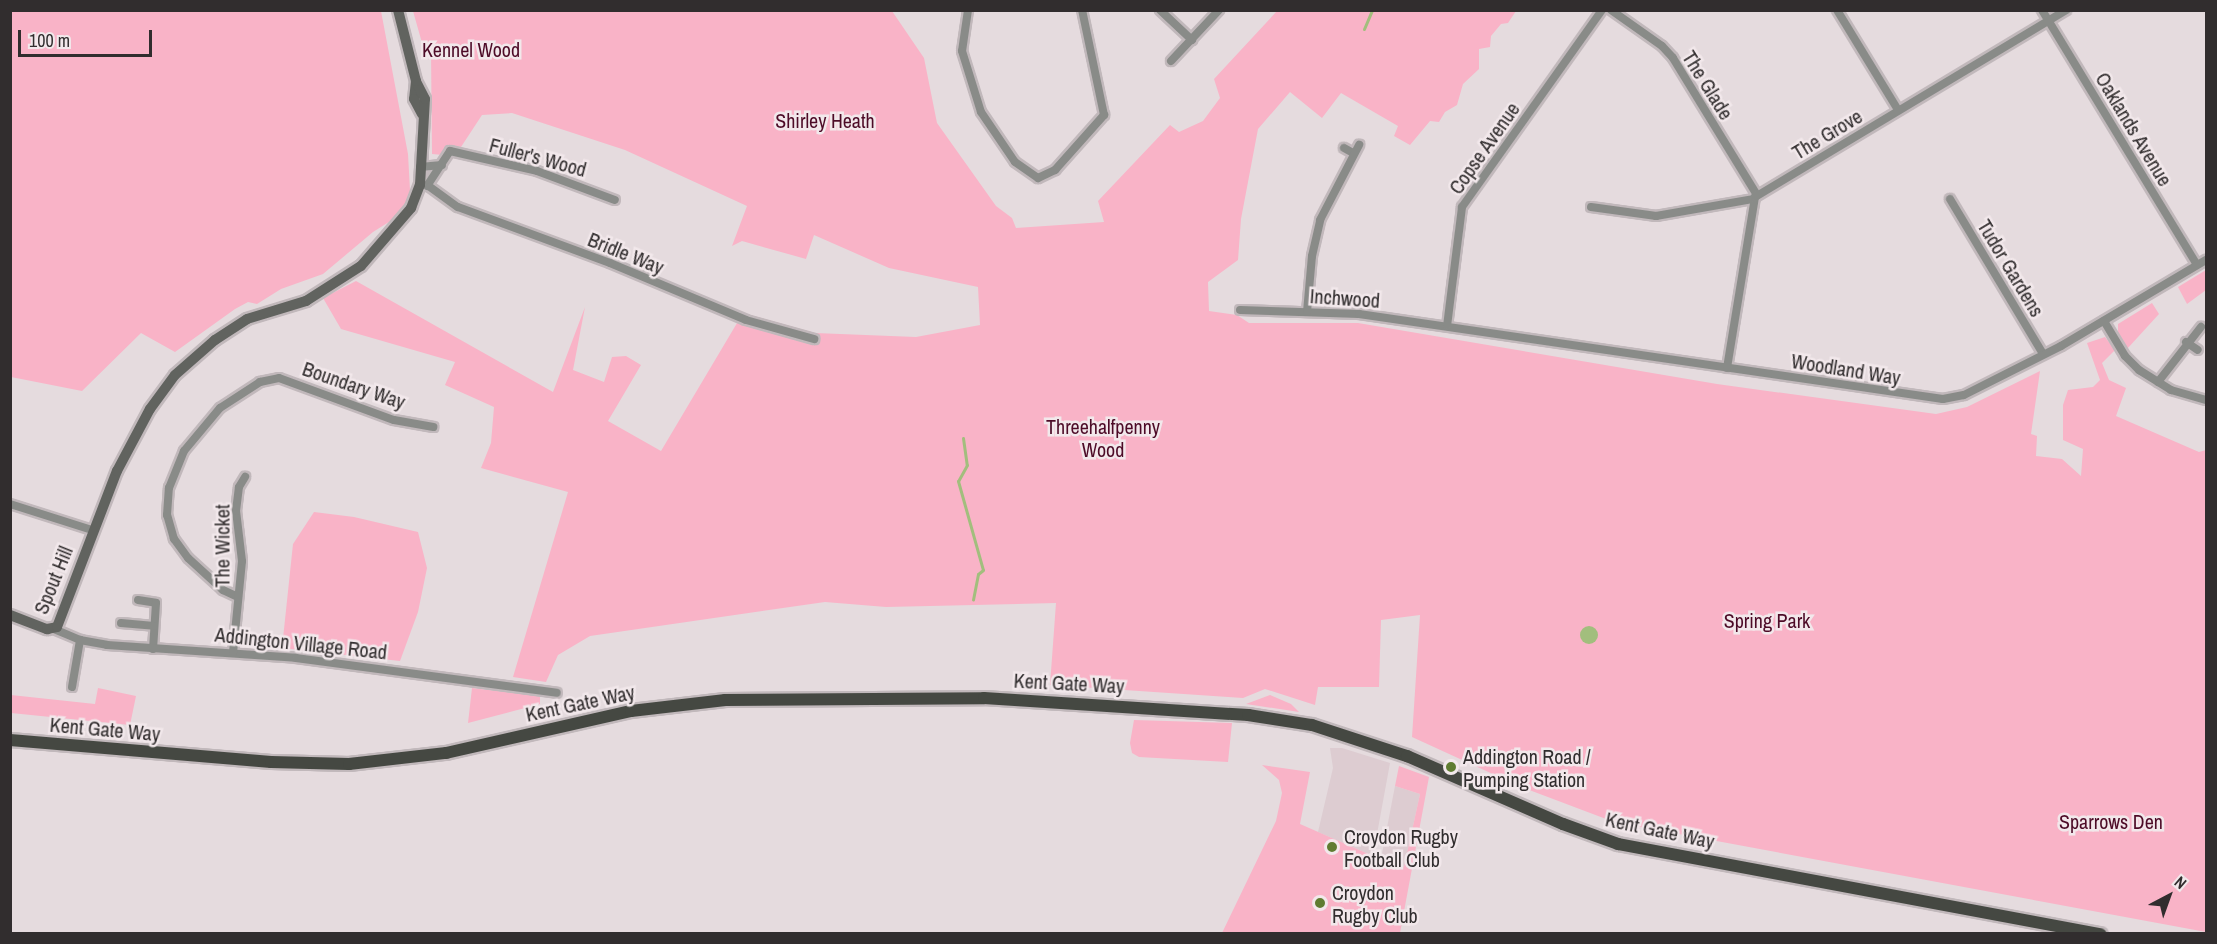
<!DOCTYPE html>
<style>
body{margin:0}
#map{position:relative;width:2217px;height:944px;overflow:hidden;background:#e5dbde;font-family:"Archivo Narrow",sans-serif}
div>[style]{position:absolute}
.built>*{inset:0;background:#ddccd1}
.green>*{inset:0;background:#f9b3c7}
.water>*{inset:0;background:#a2be7d}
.round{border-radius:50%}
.stream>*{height:3px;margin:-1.5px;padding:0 1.5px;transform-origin:1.5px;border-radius:1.5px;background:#a2be7d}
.roads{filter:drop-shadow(2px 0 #c1b8bb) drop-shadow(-2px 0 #c1b8bb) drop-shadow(0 2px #c1b8bb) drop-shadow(0 -2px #c1b8bb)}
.street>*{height:8px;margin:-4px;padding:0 4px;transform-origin:4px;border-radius:4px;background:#898b88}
.secondary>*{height:10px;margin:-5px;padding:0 5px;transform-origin:5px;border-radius:5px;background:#61635f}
.primary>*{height:12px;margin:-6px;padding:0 6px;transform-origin:6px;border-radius:6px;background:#454842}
.dots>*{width:16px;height:16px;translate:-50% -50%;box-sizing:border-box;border:3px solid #f2e8eb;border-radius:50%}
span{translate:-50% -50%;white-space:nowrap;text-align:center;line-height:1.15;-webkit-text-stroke:5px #f2e8eb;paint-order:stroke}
.park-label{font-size:20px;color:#4d0b27}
.street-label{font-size:20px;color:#312d2e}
.poi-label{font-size:20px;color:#312d2e}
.left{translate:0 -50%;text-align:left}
.frame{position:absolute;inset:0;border:12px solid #312d2e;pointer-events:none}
.north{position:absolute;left:2139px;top:866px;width:60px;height:60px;-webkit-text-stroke:4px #f2e8eb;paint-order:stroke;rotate:41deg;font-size:16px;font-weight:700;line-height:24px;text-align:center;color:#312d2e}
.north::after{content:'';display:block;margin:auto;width:21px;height:27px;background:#312d2e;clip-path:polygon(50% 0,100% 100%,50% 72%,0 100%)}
.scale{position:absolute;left:18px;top:30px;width:134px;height:27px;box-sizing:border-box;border:3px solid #312d2e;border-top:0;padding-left:8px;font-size:18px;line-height:21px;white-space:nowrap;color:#312d2e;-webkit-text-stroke:4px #f2e8eb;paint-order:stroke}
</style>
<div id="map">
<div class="built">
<div style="clip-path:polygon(1330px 748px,1342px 748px,1390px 763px,1373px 856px,1318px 832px,1333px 768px)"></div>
<div style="clip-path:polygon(1395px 786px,1420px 794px,1404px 867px,1381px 859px)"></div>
</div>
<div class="green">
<div style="clip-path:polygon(10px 11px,381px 11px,408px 154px,411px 208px,373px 232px,323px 274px,281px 289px,257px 304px,248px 302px,235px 309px,175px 352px,141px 333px,82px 391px,11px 377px)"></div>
<div style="clip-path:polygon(413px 11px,892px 11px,924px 58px,937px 123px,996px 206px,1012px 218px,1016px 228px,1104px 222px,1098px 201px,1170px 125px,1179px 132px,1203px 121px,1220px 98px,1214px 79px,1277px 11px,1516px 11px,1508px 23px,1501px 24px,1491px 36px,1490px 47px,1479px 49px,1479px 69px,1463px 84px,1457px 105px,1445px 112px,1439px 122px,1430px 121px,1410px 145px,1394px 136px,1398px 126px,1341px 93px,1322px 118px,1290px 92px,1258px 129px,1241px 219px,1238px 260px,1208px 282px,1209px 311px,1237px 315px,1249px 323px,1358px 323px,1717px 384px,1936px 414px,1967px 407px,2040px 371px,2031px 434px,2037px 436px,2036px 456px,2062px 459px,2081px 476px,2083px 449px,2063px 440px,2063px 405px,2068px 390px,2093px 387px,2100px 380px,2087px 343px,2105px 337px,2115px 350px,2102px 363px,2109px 380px,2126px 388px,2116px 416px,2199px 452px,2206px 450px,2206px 932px,1614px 822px,1519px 786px,1412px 737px,1420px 615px,1381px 620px,1379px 687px,1318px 687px,1315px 705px,1265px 689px,1243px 698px,1050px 685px,1056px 603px,886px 607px,825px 602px,590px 636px,558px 655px,546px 682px,513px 677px,568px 492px,481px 468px,491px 443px,494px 407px,445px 385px,455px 362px,341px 329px,323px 298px,356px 281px,553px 392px,585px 307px,573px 370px,604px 382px,612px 357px,626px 356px,641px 365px,608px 421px,661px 451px,743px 313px,815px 333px,916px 337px,980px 325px,978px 287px,889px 268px,814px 235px,806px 259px,742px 241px,732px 246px,747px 206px,625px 150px,512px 113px,482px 115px,461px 147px,450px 145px,443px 155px,432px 154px,431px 51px,424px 50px)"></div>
<div style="clip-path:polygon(2206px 270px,2206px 290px,2187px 304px,2178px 287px)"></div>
<div style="clip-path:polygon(2152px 303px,2159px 314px,2127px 349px,2118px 335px,2118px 324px)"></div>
<div style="clip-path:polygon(314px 512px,354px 517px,418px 532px,427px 568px,418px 612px,400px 661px,282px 648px,293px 544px)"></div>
<div style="clip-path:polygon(98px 688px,136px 696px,130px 725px,11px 713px,11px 695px,95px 704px)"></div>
<div style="clip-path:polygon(472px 688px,540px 696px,540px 704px,468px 723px)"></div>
<div style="clip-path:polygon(1270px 695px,1291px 704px,1299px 712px,1246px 704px)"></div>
<div style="clip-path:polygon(1134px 720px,1232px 723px,1228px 762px,1139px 757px,1132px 753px,1130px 743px)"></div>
<div style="clip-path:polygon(1262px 765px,1310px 772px,1300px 824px,1373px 856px,1370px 870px,1381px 859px,1404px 867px,1420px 794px,1395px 786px,1399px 766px,1429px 777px,1400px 933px,1222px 933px,1276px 821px,1282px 793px,1279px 780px)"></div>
</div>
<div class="water">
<div class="round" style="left:1580px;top:626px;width:18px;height:18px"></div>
</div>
<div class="stream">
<div style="left:1364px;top:29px;width:21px;rotate:-67deg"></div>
<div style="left:963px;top:438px;width:27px;rotate:82deg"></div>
<div style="left:967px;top:465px;width:18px;rotate:119deg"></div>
<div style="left:958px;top:481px;width:92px;rotate:74.3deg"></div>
<div style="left:983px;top:570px;width:6px;rotate:141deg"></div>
<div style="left:978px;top:574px;width:26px;rotate:101deg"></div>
</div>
<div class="roads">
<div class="street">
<div style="left:968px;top:10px;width:41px;rotate:98.3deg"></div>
<div style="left:962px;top:51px;width:64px;rotate:72.7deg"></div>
<div style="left:981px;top:112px;width:60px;rotate:55.8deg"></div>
<div style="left:1015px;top:162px;width:28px;rotate:35deg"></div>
<div style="left:1038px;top:178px;width:19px;rotate:-25deg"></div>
<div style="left:1055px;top:170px;width:74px;rotate:-48.3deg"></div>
<div style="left:1104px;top:115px;width:107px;rotate:-101.8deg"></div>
<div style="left:1160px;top:10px;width:44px;rotate:43.2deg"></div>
<div style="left:1611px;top:10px;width:62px;rotate:35.2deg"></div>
<div style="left:1662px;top:46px;width:16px;rotate:47deg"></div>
<div style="left:1673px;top:58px;width:161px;rotate:58.5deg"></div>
<div style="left:1837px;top:10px;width:117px;rotate:58.6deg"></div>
<div style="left:2042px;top:10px;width:298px;rotate:58.7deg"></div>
<div style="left:1171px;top:61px;width:70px;rotate:-46.7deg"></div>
<div style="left:1344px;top:148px;width:10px;rotate:29deg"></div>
<div style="left:420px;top:167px;width:22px;rotate:-5deg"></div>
<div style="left:427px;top:186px;width:42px;rotate:-56.7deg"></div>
<div style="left:450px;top:151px;width:89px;rotate:12.9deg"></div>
<div style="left:537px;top:171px;width:83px;rotate:20.4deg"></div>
<div style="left:430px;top:187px;width:34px;rotate:36deg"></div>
<div style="left:458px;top:207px;width:162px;rotate:20.2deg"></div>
<div style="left:610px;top:263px;width:147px;rotate:22.7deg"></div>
<div style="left:746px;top:320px;width:71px;rotate:15.6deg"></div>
<div style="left:1950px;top:199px;width:181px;rotate:59deg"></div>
<div style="left:1591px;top:207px;width:66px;rotate:7.9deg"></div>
<div style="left:1656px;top:216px;width:98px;rotate:-9.9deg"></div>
<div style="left:1240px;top:310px;width:119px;rotate:1.9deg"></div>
<div style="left:1359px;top:314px;width:590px;rotate:8.28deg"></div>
<div style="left:1943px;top:399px;width:21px;rotate:-11deg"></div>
<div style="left:1964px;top:395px;width:109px;rotate:-26.8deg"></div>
<div style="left:2061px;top:346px;width:169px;rotate:-30.7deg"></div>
<div style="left:1307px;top:312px;width:56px;rotate:-84.9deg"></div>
<div style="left:1312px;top:256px;width:37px;rotate:-77deg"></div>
<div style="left:1320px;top:220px;width:85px;rotate:-62.5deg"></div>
<div style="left:2104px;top:321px;width:41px;rotate:59deg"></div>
<div style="left:2125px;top:356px;width:20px;rotate:45deg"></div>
<div style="left:2139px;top:370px;width:38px;rotate:32deg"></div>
<div style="left:2171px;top:390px;width:36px;rotate:16deg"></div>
<div style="left:1447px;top:326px;width:120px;rotate:-82.8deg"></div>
<div style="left:1462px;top:207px;width:242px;rotate:-54.6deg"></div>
<div style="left:2186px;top:342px;width:14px;rotate:34deg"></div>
<div style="left:1727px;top:368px;width:173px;rotate:-80.7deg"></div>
<div style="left:1755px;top:197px;width:363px;rotate:-31deg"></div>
<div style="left:2158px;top:382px;width:70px;rotate:-52deg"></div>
<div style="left:10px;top:504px;width:86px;rotate:17.6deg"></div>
<div style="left:238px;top:597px;width:17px;rotate:-155deg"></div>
<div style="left:223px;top:590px;width:47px;rotate:-137.6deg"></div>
<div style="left:188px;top:558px;width:24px;rotate:-126deg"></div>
<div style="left:174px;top:539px;width:25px;rotate:-106deg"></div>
<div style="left:167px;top:515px;width:27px;rotate:-86deg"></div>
<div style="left:169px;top:488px;width:40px;rotate:-68deg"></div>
<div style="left:184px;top:451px;width:56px;rotate:-50.1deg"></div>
<div style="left:220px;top:408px;width:48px;rotate:-33deg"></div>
<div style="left:260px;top:382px;width:19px;rotate:-12deg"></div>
<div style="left:279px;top:378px;width:122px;rotate:20.1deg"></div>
<div style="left:394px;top:420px;width:40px;rotate:10deg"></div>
<div style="left:138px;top:600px;width:18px;rotate:9deg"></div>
<div style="left:156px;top:603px;width:46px;rotate:93.7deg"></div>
<div style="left:121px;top:623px;width:33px;rotate:5deg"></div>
<div style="left:54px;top:629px;width:28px;rotate:23deg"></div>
<div style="left:80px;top:640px;width:27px;rotate:10deg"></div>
<div style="left:107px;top:645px;width:189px;rotate:3.9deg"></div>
<div style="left:296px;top:658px;width:263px;rotate:7.6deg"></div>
<div style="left:233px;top:653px;width:92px;rotate:-84.4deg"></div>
<div style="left:242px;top:561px;width:50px;rotate:-96.8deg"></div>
<div style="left:236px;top:511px;width:24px;rotate:-83deg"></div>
<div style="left:239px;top:487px;width:12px;rotate:-59deg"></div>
<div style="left:72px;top:687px;width:48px;rotate:-80.3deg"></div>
</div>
<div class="secondary">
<div style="left:416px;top:81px;width:18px;rotate:96deg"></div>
<div style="left:414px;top:99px;width:17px;rotate:62deg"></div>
<div style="left:10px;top:615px;width:40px;rotate:21deg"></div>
<div style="left:47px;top:629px;width:10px;rotate:-11deg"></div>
<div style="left:57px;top:627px;width:167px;rotate:-69deg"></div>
<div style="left:117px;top:471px;width:70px;rotate:-62deg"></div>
<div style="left:150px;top:409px;width:42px;rotate:-53.7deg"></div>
<div style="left:175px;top:375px;width:53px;rotate:-41.2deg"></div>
<div style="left:215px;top:340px;width:38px;rotate:-33deg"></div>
<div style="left:247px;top:319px;width:62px;rotate:-17deg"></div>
<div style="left:306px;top:301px;width:65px;rotate:-32.5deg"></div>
<div style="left:361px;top:266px;width:77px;rotate:-49.2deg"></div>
<div style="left:411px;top:208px;width:25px;rotate:-69deg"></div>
<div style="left:420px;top:185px;width:86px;rotate:-86.7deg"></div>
<div style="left:425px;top:99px;width:20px;rotate:-117deg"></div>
<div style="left:416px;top:81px;width:73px;rotate:-104.2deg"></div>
</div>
<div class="primary">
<div style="left:10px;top:740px;width:262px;rotate:4.8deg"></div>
<div style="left:271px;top:762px;width:78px;rotate:1.5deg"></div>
<div style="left:349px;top:764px;width:98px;rotate:-6.5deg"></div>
<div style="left:446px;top:753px;width:190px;rotate:-12.8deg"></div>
<div style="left:631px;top:711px;width:95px;rotate:-6.7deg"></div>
<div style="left:725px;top:700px;width:259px;rotate:-0.4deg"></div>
<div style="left:984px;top:698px;width:265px;rotate:3.7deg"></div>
<div style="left:1248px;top:715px;width:65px;rotate:8.9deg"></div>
<div style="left:1312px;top:725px;width:100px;rotate:18.1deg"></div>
<div style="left:1407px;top:756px;width:170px;rotate:23.6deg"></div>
<div style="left:1563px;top:824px;width:59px;rotate:20deg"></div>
<div style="left:1618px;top:844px;width:491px;rotate:10.6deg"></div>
</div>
</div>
<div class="dots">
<div style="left:1451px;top:767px;background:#5f7c31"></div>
<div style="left:1332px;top:847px;background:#5f7c31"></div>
<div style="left:1320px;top:903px;background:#5f7c31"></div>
</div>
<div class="park-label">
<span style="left:471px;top:49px">Kennel Wood</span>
<span style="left:825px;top:120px">Shirley Heath</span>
<span style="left:1103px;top:438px">Threehalfpenny<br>Wood</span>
<span style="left:1767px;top:620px">Spring Park</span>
<span style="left:2111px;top:821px">Sparrows Den</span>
</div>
<div class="street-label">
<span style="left:1708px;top:85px;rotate:58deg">The Glade</span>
<span style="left:2134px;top:129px;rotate:59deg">Oaklands Avenue</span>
<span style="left:1827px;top:134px;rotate:-31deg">The Grove</span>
<span style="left:1484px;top:148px;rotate:-55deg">Copse Avenue</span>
<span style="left:538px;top:157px;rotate:15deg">Fuller's Wood</span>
<span style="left:626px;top:253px;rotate:22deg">Bridle Way</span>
<span style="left:2011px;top:268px;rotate:59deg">Tudor Gardens</span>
<span style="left:1345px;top:298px;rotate:4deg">Inchwood</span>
<span style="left:1846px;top:369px;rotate:9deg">Woodland Way</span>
<span style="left:354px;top:385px;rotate:19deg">Boundary Way</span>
<span style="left:222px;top:546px;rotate:-90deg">The Wicket</span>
<span style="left:53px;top:580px;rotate:-68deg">Spout Hill</span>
<span style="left:301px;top:643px;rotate:6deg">Addington Village Road</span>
<span style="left:1069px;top:683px;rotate:3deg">Kent Gate Way</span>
<span style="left:580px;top:703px;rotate:-12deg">Kent Gate Way</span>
<span style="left:105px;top:729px;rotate:5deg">Kent Gate Way</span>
<span style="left:1660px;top:830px;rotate:12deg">Kent Gate Way</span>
</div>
<div class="poi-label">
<span class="left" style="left:1463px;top:768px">Addington Road /<br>Pumping Station</span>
<span class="left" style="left:1344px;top:848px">Croydon Rugby<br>Football Club</span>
<span class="left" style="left:1332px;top:904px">Croydon<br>Rugby Club</span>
</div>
<div class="frame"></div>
<div class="north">N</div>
<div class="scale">100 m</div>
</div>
